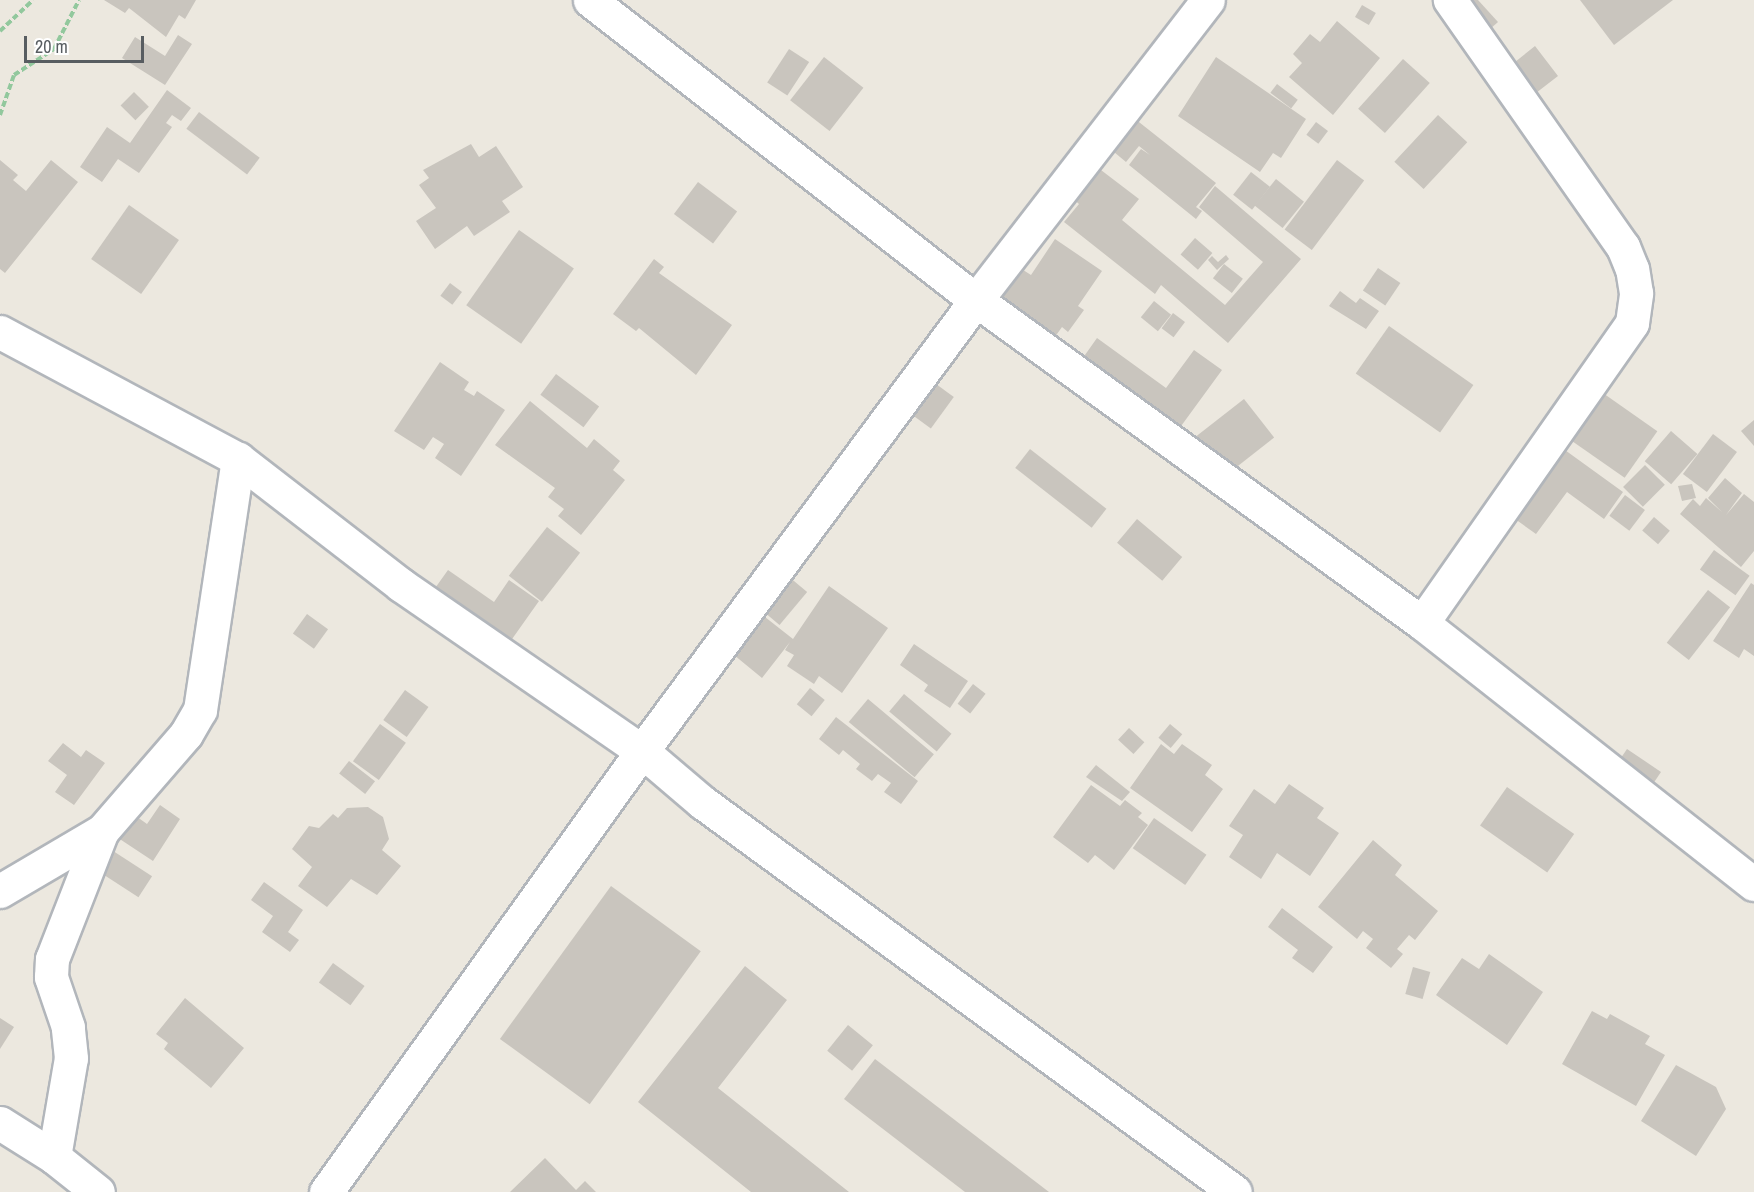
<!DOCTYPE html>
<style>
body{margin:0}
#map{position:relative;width:1754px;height:1192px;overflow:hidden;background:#ece8df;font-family:"Archivo Narrow",sans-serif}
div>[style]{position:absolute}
.building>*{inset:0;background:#c9c5be;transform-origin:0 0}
.path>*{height:4px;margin-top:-2px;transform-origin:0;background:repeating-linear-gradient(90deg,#92c89d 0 6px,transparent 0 9px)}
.roads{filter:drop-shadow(2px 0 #b2b6bb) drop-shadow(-2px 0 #b2b6bb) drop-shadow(0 2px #b2b6bb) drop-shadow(0 -2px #b2b6bb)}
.minor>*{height:33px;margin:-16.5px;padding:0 16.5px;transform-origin:16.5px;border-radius:16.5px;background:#fff}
span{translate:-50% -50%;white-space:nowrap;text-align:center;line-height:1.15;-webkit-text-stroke:4.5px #fff;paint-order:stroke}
.scale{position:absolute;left:24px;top:36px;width:120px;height:27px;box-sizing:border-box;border:3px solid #585d61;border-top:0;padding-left:8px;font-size:18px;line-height:21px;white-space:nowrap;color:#585d61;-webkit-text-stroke:4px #fff;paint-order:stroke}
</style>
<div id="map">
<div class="building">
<div style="clip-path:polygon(104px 0,196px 0,185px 19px,179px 15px,166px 37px,129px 8px,125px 13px)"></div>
<div style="clip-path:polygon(1433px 0,1478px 0,1498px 22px,1473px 44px)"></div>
<div style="clip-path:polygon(1580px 0,1673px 0,1614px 45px)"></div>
<div style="left:1362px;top:5px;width:16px;height:14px;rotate:30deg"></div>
<div style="clip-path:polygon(1337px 21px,1380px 58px,1333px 115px,1289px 77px,1302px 63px,1293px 54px,1310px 34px,1320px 42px)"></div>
<div style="clip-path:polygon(178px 35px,192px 44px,165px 85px,122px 58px,135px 37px,165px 56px)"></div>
<div style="clip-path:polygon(1489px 40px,1510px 66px,1535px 46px,1558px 76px,1519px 106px,1560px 175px,1469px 56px)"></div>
<div style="left:789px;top:49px;width:24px;height:40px;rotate:33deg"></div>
<div style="left:824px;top:57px;width:50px;height:55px;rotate:38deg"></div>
<div style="clip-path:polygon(1216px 57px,1306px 119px,1281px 158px,1273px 153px,1260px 172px,1178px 116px)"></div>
<div style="left:1403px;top:59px;width:36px;height:67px;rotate:42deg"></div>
<div style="left:1277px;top:84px;width:26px;height:11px;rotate:37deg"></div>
<div style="clip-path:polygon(167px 90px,191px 108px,181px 121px,172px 115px,166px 123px,172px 127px,139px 173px,118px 159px,102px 182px,80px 167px,107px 127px,130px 143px)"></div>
<div style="left:134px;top:92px;width:21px;height:19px;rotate:45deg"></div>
<div style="clip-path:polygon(1125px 111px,1216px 183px,1196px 207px,1202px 211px,1196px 219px,1129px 165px,1141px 149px,1150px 155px,1139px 146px,1126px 162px,1114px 152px,1117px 147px,1110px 142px)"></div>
<div style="left:199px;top:112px;width:76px;height:21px;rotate:37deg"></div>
<div style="left:1438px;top:115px;width:40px;height:64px;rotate:43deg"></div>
<div style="left:1316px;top:122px;width:15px;height:16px;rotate:37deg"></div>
<div style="clip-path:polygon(471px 144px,479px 157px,496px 146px,523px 187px,502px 201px,510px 212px,474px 236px,467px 226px,435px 249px,416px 221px,436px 208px,419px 185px,429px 178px,423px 170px)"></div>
<div style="clip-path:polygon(0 160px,18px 175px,13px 180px,26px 191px,51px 160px,78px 182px,5px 273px,0 269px)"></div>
<div style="left:1337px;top:160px;width:34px;height:87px;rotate:37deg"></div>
<div style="clip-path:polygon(1097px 167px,1139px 199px,1122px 220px,1225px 305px,1263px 262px,1199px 207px,1215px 186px,1301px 259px,1228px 343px,1161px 285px,1155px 294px,1064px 222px,1079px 204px,1072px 198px)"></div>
<div style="left:1251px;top:172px;width:24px;height:29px;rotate:38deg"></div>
<div style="left:1276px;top:179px;width:36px;height:34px;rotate:39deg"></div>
<div style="left:698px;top:182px;width:49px;height:40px;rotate:37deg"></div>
<div style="left:129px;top:205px;width:61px;height:66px;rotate:35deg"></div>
<div style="left:519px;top:230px;width:67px;height:92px;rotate:35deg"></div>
<div style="left:1195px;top:238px;width:23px;height:22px;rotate:41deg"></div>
<div style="clip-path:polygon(1055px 239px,1102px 271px,1078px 306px,1084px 310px,1068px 332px,1062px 327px,1052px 341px,997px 303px,1020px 268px,1031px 275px)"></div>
<div style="clip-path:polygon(1226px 255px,1229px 259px,1217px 270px,1208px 260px,1212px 256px,1218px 262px)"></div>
<div style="clip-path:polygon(654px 259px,664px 267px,659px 273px,732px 325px,696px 375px,639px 328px,636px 331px,613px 314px)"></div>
<div style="left:1224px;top:264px;width:24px;height:18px;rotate:38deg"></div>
<div style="left:1378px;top:268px;width:27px;height:27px;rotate:34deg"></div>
<div style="left:450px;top:283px;width:15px;height:16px;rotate:37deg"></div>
<div style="clip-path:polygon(1340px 291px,1356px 303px,1360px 298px,1379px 311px,1366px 329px,1329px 306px)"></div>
<div style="left:1154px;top:301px;width:22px;height:21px;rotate:39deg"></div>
<div style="left:1173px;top:313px;width:15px;height:19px;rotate:37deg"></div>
<div style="left:1389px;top:326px;width:103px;height:58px;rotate:35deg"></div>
<div style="clip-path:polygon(1097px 338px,1166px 388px,1194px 350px,1222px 370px,1176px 433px,1080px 362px)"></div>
<div style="clip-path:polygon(440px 362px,469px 382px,464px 390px,474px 396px,477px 391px,505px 410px,461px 476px,435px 458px,444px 444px,433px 437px,424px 450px,394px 431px)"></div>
<div style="left:556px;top:374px;width:54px;height:26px;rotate:37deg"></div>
<div style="left:936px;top:384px;width:22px;height:39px;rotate:36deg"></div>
<div style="left:1600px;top:391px;width:70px;height:57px;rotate:35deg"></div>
<div style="left:1244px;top:399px;width:49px;height:61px;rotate:52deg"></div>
<div style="clip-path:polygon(530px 401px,587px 448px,594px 439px,620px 461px,613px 470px,625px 480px,581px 535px,558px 516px,564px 509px,548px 497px,555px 488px,495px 445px)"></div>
<div style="clip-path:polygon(1754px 420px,1754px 446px,1741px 431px)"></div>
<div style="left:1671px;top:431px;width:35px;height:40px;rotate:41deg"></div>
<div style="left:1713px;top:434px;width:30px;height:50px;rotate:37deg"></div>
<div style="clip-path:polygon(1558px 445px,1623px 492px,1604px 519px,1567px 492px,1536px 534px,1508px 514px)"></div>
<div style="left:1030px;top:449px;width:97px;height:24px;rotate:38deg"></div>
<div style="left:1645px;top:465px;width:28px;height:31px;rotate:45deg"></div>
<div style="clip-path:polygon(1725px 478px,1742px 493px,1726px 515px,1744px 494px,1754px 502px,1754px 551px,1741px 567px,1680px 514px,1693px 499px,1700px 506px,1706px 498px,1722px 512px,1708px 498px)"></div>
<div style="clip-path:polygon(1692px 484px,1696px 498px,1682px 501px,1678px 486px)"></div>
<div style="left:1625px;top:495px;width:25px;height:26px;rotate:37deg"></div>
<div style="left:1654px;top:517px;width:21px;height:18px;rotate:41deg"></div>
<div style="left:1137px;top:519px;width:59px;height:31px;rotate:40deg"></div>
<div style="left:547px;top:527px;width:42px;height:62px;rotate:38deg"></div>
<div style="left:1714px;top:550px;width:44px;height:24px;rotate:36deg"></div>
<div style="clip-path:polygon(448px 570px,494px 602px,509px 580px,539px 601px,505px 649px,423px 605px)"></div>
<div style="left:788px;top:576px;width:25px;height:43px;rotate:40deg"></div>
<div style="clip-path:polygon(1751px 583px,1754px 585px,1754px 656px,1744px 649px,1739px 658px,1713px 641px)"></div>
<div style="clip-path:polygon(829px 586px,888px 628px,842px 693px,819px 676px,814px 684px,787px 666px,794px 655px,785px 650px,790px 642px,762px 678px,734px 655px,765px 617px,793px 639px)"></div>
<div style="left:1708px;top:590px;width:28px;height:67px;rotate:38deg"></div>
<div style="left:307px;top:614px;width:26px;height:24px;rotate:36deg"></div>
<div style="clip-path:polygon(914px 644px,968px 681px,950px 708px,924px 691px,928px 685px,900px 665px)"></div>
<div style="left:973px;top:684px;width:16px;height:25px;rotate:38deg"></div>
<div style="left:810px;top:688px;width:19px;height:21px;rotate:39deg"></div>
<div style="left:405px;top:690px;width:29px;height:37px;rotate:36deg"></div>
<div style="left:904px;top:694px;width:62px;height:23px;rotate:40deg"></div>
<div style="left:868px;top:699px;width:86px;height:30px;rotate:40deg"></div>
<div style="clip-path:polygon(836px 717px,918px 781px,901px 804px,884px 792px,891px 783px,878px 774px,872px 781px,856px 769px,860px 764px,843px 750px,839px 755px,819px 739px)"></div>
<div style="left:380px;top:724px;width:32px;height:46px;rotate:36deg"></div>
<div style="left:1170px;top:724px;width:16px;height:18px;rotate:40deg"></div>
<div style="left:1129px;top:728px;width:21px;height:16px;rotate:43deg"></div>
<div style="clip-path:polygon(63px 743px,81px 757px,86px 750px,105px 763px,74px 805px,55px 792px,67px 775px,48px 761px)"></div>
<div style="clip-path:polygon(1161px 744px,1174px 754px,1182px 744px,1212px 765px,1205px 775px,1223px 789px,1192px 832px,1130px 788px)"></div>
<div style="left:1627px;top:749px;width:41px;height:36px;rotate:34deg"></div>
<div style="left:349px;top:761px;width:33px;height:16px;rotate:38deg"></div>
<div style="clip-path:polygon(1096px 765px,1130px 792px,1122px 801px,1086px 777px)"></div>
<div style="clip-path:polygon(1289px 784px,1324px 808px,1317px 818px,1339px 833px,1310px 876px,1277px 853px,1261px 879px,1229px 857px,1243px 835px,1229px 826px,1254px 789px,1275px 804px)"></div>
<div style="clip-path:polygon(1091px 785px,1120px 806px,1125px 800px,1142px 813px,1138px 817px,1148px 825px,1114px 870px,1095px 855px,1088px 863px,1053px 837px)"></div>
<div style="left:1507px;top:787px;width:82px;height:47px;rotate:35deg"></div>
<div style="clip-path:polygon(160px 805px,180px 819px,153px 861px,97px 824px,133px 814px,147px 824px)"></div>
<div style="clip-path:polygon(368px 807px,383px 817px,389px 839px,382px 850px,401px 866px,377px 895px,351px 879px,327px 907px,298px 886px,312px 867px,292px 849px,309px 826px,319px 828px,333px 814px,338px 818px,347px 808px)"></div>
<div style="left:1154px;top:818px;width:64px;height:37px;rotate:35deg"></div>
<div style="left:90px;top:836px;width:74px;height:25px;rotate:33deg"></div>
<div style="clip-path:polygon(1373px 840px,1402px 865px,1395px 875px,1438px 911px,1415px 940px,1409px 935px,1397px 949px,1403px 954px,1391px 968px,1366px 948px,1373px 939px,1363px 931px,1357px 939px,1318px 907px)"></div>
<div style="clip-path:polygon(264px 882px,303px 910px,288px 932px,299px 940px,290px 952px,262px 932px,273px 916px,251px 900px)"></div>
<div style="left:611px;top:886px;width:111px;height:189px;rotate:36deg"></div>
<div style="clip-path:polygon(1282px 908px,1333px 947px,1313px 973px,1292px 958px,1298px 950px,1268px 927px)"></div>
<div style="clip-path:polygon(1489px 954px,1543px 992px,1507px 1045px,1436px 995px,1462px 958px,1479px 969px)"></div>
<div style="left:333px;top:963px;width:39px;height:24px;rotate:36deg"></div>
<div style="clip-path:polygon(745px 966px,787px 1000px,718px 1088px,849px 1192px,751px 1192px,638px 1102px)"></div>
<div style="left:1413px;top:967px;width:18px;height:28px;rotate:16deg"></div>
<div style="clip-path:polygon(185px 998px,244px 1048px,211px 1088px,164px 1049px,168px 1043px,156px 1034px)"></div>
<div style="clip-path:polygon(1592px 1011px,1607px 1019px,1610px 1014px,1650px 1036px,1645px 1044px,1665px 1055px,1636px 1106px,1562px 1064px)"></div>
<div style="clip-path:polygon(0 1018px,14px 1027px,0 1049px)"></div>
<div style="left:848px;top:1025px;width:32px;height:33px;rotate:39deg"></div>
<div style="clip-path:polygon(875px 1059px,1049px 1192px,965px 1192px,844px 1099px)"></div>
<div style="clip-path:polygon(1676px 1065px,1716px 1087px,1726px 1109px,1696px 1156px,1641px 1121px)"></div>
<div style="clip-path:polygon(545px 1158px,576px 1190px,585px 1181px,596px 1192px,510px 1192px)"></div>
</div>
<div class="path">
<div style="left:0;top:31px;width:45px;rotate:-43.2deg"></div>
<div style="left:0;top:115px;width:42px;rotate:-70.7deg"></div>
<div style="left:14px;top:75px;width:48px;rotate:-33deg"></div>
<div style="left:54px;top:49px;width:55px;rotate:-63deg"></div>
</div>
<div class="roads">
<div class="minor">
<div style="left:590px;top:0;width:489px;rotate:37.9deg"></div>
<div style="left:976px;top:300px;width:551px;rotate:35.91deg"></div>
<div style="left:1422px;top:623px;width:422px;rotate:38.2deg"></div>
<div style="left:0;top:332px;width:270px;rotate:28.1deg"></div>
<div style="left:238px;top:459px;width:206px;rotate:37.7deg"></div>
<div style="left:401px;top:585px;width:293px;rotate:34.6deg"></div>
<div style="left:642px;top:751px;width:79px;rotate:40.4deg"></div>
<div style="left:702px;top:802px;width:660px;rotate:36.19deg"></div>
<div style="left:1422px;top:623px;width:366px;rotate:-55deg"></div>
<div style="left:1632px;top:323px;width:30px;rotate:-82deg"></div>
<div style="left:1636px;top:293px;width:24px;rotate:-99deg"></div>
<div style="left:1632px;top:269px;width:24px;rotate:-112deg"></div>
<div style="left:1623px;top:247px;width:302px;rotate:-125deg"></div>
<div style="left:0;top:891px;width:118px;rotate:-30.5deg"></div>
<div style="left:0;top:1123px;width:64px;rotate:32.2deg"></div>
<div style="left:54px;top:1157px;width:56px;rotate:38.5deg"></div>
<div style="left:54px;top:1157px;width:100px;rotate:-80.3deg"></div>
<div style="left:71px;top:1058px;width:31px;rotate:-96deg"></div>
<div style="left:68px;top:1027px;width:53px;rotate:-108.8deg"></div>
<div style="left:51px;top:977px;width:18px;rotate:-87deg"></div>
<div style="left:52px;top:959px;width:137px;rotate:-68.7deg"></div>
<div style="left:102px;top:831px;width:128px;rotate:-49.1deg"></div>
<div style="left:186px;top:734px;width:28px;rotate:-60deg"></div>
<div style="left:200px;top:710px;width:254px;rotate:-81.4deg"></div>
<div style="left:326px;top:1192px;width:543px;rotate:-54.38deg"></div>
<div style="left:642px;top:751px;width:561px;rotate:-53.48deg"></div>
<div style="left:976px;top:300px;width:379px;rotate:-52.3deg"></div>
</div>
</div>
<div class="scale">20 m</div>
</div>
